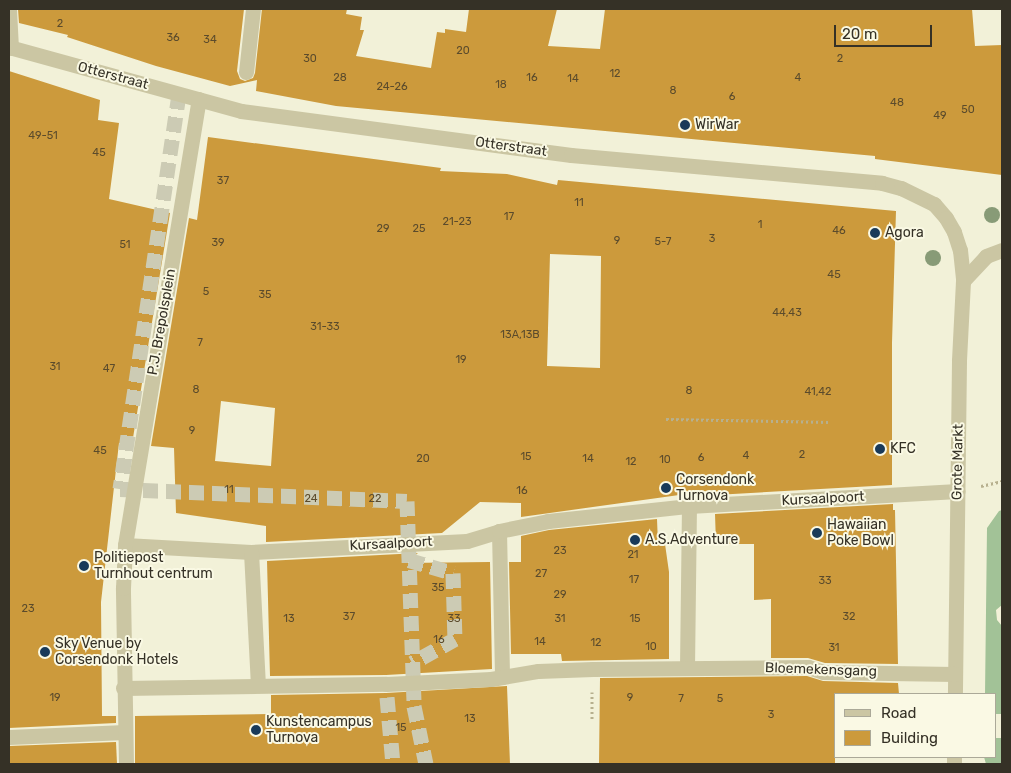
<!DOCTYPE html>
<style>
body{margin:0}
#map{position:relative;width:1011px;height:773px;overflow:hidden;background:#f2f1d8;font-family:Rubik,sans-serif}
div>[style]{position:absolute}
.green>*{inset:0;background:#a2c297}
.building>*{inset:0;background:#cc9a3c}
.minor-tunnel>*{height:15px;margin-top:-7.5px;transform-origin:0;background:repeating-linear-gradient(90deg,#cccbb4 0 15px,transparent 0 23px)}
.path>*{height:3px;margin-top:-1.5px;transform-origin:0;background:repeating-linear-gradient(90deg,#b7b08e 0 2.5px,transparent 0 5px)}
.minor>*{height:15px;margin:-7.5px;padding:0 7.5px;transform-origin:7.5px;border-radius:7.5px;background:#cbc6a3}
.trees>*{width:16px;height:16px;margin:-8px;border-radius:50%;background:#889b77}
.dots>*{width:14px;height:14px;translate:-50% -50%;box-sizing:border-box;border:2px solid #faf9e4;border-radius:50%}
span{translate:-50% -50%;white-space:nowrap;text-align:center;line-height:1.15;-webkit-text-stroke:4px #faf9e4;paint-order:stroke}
.number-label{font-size:11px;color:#5b4b2c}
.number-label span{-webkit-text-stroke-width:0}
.street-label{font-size:14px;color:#353126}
.poi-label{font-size:14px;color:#353126}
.left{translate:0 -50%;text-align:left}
.frame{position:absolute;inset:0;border:10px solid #353126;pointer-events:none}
.legend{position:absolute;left:834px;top:693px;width:162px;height:65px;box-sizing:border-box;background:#faf9e4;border:1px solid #aba998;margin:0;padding:6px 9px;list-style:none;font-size:15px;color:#353126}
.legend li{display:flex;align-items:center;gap:10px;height:25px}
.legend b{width:25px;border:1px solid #aba998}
.scale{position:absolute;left:834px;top:25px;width:98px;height:22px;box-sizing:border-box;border:2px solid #353126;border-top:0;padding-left:6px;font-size:15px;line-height:18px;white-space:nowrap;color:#353126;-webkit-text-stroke:4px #faf9e4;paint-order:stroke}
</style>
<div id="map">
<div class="green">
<div style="clip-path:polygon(1002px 510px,1002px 605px,996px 610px,997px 620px,1002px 626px,1002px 714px,995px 714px,995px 694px,985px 694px,987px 528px,999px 511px)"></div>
<div style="clip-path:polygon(995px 738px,1002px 738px,1002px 764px,986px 764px,984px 757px,995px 757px)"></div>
</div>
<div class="building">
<div style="clip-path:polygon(18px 9px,244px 9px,237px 71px,240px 79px,245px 81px,253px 78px,255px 73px,262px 9px,347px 9px,346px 14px,362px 17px,360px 30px,364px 30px,356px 56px,431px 68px,437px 32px,445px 33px,445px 29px,466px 32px,469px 9px,557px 9px,548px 46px,600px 49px,605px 9px,972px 9px,975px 46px,1002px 45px,1002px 175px,875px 159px,875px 156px,336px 106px,256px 91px,257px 80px,230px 86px,156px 66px,67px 37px,68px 35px,19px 23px)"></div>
<div style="clip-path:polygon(9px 71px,100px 100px,98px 120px,119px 123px,109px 199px,170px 213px,132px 444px,119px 443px,101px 602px,102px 716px,116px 716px,116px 723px,9px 728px)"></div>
<div style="clip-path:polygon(evenodd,208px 137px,441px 168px,440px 171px,507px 174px,557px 185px,558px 180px,896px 211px,892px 343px,892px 485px,715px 495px,715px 490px,521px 517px,521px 503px,480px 502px,442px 533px,266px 542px,266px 526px,176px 513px,174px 448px,151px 446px,189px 218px,197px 220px,208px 137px,550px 254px,601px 256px,600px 368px,547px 366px,550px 254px,208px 137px,221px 401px,275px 408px,271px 466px,215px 461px,221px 401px)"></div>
<div style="clip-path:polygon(893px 504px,893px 510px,895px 510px,898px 664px,825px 663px,808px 658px,771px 658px,771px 599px,754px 600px,754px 544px,716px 544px,715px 514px)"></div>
<div style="clip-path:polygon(657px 519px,658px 544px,665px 544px,669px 572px,669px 659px,562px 661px,561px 654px,511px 654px,509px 562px,521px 562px,521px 536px,549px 530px)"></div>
<div style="clip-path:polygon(418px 553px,405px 563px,490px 562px,492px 669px,386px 675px,270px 676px,267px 561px)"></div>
<div style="clip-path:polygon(807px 676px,823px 681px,898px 683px,899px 694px,835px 694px,835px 764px,599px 764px,600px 678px)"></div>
<div style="clip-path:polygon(507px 686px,510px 764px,135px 764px,135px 716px,271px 714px,271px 695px,386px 693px)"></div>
<div style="clip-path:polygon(116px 742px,117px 764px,9px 764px,9px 746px)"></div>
</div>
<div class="minor-tunnel">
<div style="left:179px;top:94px;width:399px;rotate:98.5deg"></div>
<div style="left:120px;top:489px;width:287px;rotate:2.4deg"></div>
<div style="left:407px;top:501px;width:205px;rotate:88deg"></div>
<div style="left:414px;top:706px;width:59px;rotate:78.3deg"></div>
<div style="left:409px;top:560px;width:46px;rotate:16.5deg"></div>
<div style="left:453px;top:573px;width:66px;rotate:88.3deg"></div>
<div style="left:455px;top:639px;width:49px;rotate:150.8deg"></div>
<div style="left:387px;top:697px;width:67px;rotate:84.9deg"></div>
</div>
<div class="path">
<div style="left:666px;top:419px;width:165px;rotate:1deg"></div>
<div style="left:981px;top:486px;width:22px;rotate:-13deg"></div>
<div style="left:592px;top:719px;width:27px;rotate:-90deg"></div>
</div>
<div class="minor">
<div style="left:9px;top:10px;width:38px;rotate:87deg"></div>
<div style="left:9px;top:47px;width:241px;rotate:15.4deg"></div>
<div style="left:241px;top:111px;width:333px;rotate:7.6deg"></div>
<div style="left:571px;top:155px;width:312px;rotate:5.1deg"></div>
<div style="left:882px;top:183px;width:20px;rotate:15deg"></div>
<div style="left:901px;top:188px;width:37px;rotate:26deg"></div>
<div style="left:934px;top:204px;width:18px;rotate:49deg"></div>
<div style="left:946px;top:218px;width:16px;rotate:60deg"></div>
<div style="left:954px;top:232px;width:19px;rotate:72deg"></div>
<div style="left:960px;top:250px;width:31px;rotate:84deg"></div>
<div style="left:963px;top:281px;width:80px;rotate:92.9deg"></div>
<div style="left:959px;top:361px;width:333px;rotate:90.7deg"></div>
<div style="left:246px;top:72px;width:63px;rotate:-83.7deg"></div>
<div style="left:963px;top:281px;width:34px;rotate:-47deg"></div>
<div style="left:986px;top:256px;width:17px;rotate:-21deg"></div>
<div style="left:499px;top:531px;width:146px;rotate:88.8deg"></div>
<div style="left:125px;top:545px;width:126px;rotate:3.2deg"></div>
<div style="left:251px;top:552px;width:216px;rotate:-2.9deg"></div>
<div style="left:467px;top:541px;width:34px;rotate:-17deg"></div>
<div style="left:499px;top:531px;width:50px;rotate:-11.5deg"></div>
<div style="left:548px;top:521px;width:142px;rotate:-6.1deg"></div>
<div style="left:689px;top:506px;width:269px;rotate:-3.2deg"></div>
<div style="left:251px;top:552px;width:133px;rotate:87deg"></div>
<div style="left:687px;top:668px;width:162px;rotate:-89.3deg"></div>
<div style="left:123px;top:688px;width:263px;rotate:-0.9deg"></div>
<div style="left:386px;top:684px;width:105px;rotate:-2.7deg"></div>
<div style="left:491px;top:679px;width:48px;rotate:-9.7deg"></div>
<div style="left:538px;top:671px;width:55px;rotate:-2.1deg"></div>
<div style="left:593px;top:669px;width:215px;rotate:-0.5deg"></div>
<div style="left:808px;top:667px;width:16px;rotate:18deg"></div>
<div style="left:823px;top:672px;width:132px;rotate:0.9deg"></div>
<div style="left:9px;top:737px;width:116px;rotate:-2.5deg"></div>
<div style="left:126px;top:764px;width:176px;rotate:-91deg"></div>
<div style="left:123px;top:588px;width:43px;rotate:-87.3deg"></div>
<div style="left:125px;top:545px;width:452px;rotate:-80.6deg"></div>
<div style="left:954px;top:764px;width:7px;rotate:-90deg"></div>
</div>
<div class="trees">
<div style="left:992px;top:215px"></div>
<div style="left:933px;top:258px"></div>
</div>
<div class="dots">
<div style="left:685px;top:125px;background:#193a59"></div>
<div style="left:875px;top:233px;background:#193a59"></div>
<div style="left:880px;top:449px;background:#193a59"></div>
<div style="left:666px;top:488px;background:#193a59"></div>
<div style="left:817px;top:533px;background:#193a59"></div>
<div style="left:635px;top:540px;background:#193a59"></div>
<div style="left:84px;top:566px;background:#193a59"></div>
<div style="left:45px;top:652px;background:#193a59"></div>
<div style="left:256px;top:730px;background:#193a59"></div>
</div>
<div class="number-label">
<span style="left:60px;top:24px">2</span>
<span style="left:173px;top:38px">36</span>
<span style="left:210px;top:40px">34</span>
<span style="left:463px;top:51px">20</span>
<span style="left:310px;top:59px">30</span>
<span style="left:840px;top:59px">2</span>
<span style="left:615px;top:74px">12</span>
<span style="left:340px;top:78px">28</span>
<span style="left:532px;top:78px">16</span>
<span style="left:798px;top:78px">4</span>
<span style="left:573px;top:79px">14</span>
<span style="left:501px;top:85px">18</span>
<span style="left:392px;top:87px">24-26</span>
<span style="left:673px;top:91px">8</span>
<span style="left:732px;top:97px">6</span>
<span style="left:897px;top:103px">48</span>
<span style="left:968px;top:110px">50</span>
<span style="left:940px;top:116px">49</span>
<span style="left:43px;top:136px">49-51</span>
<span style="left:99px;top:153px">45</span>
<span style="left:223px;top:181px">37</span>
<span style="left:579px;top:203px">11</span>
<span style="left:509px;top:217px">17</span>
<span style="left:457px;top:222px">21-23</span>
<span style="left:760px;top:225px">1</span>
<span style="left:383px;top:229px">29</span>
<span style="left:419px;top:229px">25</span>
<span style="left:839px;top:231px">46</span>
<span style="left:712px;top:239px">3</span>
<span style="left:617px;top:241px">9</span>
<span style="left:663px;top:242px">5-7</span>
<span style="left:218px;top:243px">39</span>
<span style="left:125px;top:245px">51</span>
<span style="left:834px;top:275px">45</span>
<span style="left:206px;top:292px">5</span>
<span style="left:265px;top:295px">35</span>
<span style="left:787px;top:313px">44,43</span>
<span style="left:325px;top:327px">31-33</span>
<span style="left:520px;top:335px">13A,13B</span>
<span style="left:200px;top:343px">7</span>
<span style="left:461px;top:360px">19</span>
<span style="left:55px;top:367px">31</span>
<span style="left:109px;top:369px">47</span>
<span style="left:196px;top:390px">8</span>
<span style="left:689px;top:391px">8</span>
<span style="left:818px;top:392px">41,42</span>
<span style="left:192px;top:431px">9</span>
<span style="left:100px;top:451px">45</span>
<span style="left:802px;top:455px">2</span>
<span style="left:746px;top:456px">4</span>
<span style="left:526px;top:457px">15</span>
<span style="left:701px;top:458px">6</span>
<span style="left:423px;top:459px">20</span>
<span style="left:588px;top:459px">14</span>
<span style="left:665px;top:460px">10</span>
<span style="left:631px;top:462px">12</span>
<span style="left:229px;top:490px">11</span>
<span style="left:522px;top:491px">16</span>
<span style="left:311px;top:499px">24</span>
<span style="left:375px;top:499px">22</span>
<span style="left:560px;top:551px">23</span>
<span style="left:633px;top:555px">21</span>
<span style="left:541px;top:574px">27</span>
<span style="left:634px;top:580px">17</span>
<span style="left:825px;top:581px">33</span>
<span style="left:438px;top:588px">35</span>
<span style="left:560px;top:595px">29</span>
<span style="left:28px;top:609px">23</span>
<span style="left:349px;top:617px">37</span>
<span style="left:849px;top:617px">32</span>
<span style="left:289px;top:619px">13</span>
<span style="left:454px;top:619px">33</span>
<span style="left:560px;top:619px">31</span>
<span style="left:635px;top:619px">15</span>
<span style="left:439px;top:640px">16</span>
<span style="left:540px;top:642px">14</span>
<span style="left:596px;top:643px">12</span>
<span style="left:651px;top:647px">10</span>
<span style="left:834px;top:648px">31</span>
<span style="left:55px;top:698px">19</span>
<span style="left:630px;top:698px">9</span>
<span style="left:681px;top:699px">7</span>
<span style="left:720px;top:699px">5</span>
<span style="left:771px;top:715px">3</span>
<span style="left:470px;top:719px">13</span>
<span style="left:401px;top:728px">15</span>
</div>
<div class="street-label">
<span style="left:113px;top:76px;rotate:15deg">Otterstraat</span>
<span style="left:511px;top:147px;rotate:8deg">Otterstraat</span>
<span style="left:162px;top:322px;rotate:-80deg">P.J. Brepolsplein</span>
<span style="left:958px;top:462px;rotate:-89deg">Grote Markt</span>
<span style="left:823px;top:499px;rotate:-3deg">Kursaalpoort</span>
<span style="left:391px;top:544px;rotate:-3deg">Kursaalpoort</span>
<span style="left:821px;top:670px;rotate:2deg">Bloemekensgang</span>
</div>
<div class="poi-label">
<span class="left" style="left:695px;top:125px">WirWar</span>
<span class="left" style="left:885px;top:233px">Agora</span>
<span class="left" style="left:890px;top:449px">KFC</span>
<span class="left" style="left:676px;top:488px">Corsendonk<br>Turnova</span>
<span class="left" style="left:827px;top:533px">Hawaiian<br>Poke Bowl</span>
<span class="left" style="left:645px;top:540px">A.S.Adventure</span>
<span class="left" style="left:94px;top:566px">Politiepost<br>Turnhout centrum</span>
<span class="left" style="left:55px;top:652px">Sky Venue by<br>Corsendonk Hotels</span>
<span class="left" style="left:266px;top:730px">Kunstencampus<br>Turnova</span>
</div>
<div class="frame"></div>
<ul class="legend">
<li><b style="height:6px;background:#cbc6a3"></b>Road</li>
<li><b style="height:14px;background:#cc9a3c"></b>Building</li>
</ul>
<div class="scale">20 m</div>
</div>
